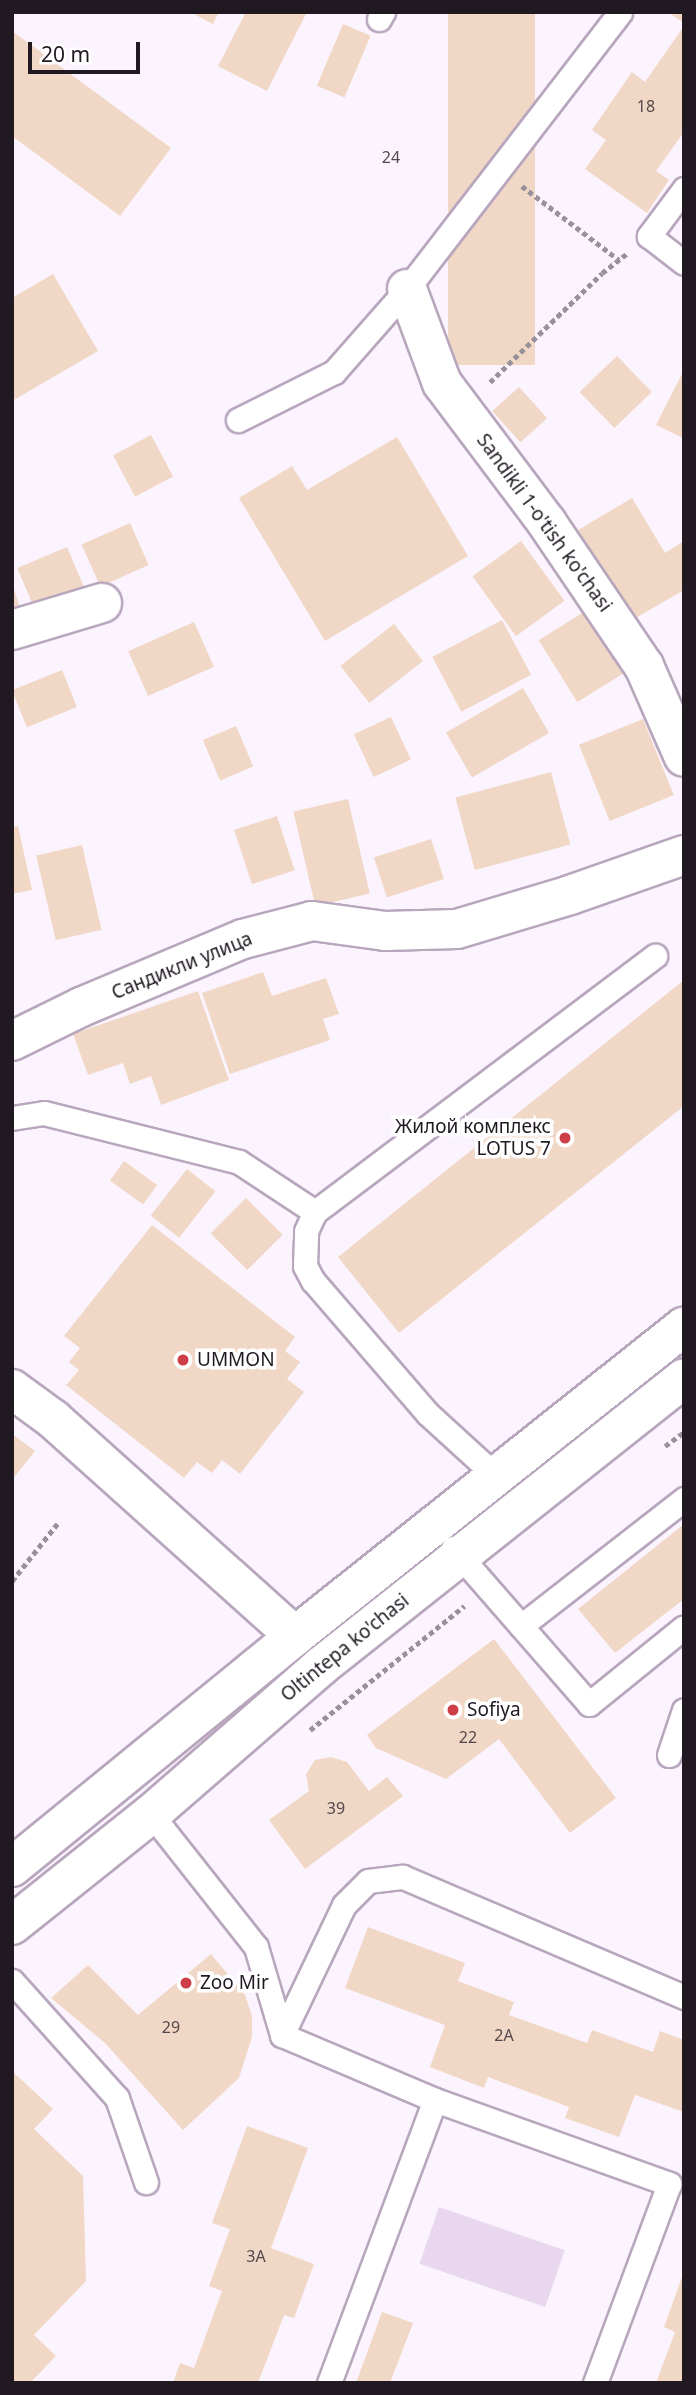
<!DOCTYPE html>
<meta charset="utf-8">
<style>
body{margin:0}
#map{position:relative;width:696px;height:2395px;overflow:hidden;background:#fbf4fe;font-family:"Noto Sans",sans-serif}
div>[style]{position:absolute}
.green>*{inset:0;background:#e9d7ef;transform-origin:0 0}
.building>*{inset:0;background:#f1d7c5;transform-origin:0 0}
.path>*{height:4.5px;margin-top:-2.25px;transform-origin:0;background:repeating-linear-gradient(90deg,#98919a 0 5px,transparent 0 8.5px)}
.roads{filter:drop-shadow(2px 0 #b8a6bd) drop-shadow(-2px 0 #b8a6bd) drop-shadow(0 2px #b8a6bd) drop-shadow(0 -2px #b8a6bd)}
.lane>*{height:23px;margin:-11.5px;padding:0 11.5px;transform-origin:11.5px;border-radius:11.5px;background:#fff}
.street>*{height:38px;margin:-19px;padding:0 19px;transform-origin:19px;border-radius:19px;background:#fff}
.secondary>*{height:38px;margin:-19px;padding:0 19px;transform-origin:19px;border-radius:19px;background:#fff}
.dots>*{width:19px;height:19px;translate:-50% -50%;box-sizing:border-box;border:4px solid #fff;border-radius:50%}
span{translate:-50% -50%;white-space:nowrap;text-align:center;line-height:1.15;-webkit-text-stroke:7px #fff;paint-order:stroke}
.number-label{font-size:16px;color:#54484b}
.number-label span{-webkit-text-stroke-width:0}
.street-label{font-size:19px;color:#201922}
.poi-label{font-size:19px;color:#201922}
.right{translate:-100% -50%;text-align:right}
.left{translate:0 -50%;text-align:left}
.frame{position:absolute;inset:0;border:14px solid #201922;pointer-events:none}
.scale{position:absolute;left:28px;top:42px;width:112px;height:32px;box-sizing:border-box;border:4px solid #201922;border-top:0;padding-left:9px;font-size:21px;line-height:24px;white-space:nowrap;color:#201922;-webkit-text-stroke:5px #fff;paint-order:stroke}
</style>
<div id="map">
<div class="green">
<div style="left:439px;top:2207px;width:133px;height:60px;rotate:19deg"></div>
</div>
<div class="building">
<div style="clip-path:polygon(190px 12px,219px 12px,213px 24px)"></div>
<div style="clip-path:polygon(246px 12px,307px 12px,267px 91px,218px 66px)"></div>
<div style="left:448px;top:12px;width:87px;height:353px"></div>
<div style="clip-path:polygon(674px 12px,684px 12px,684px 23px,672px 15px)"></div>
<div style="left:343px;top:24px;width:30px;height:67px;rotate:23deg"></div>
<div style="clip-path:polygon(684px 26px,684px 132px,656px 171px,669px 180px,647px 213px,585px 169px,606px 140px,592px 130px,632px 72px,645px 82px)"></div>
<div style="clip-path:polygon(12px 31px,171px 148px,120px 216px,12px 136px)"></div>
<div style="clip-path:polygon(53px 274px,98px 351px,12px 401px,12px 298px)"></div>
<div style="left:617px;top:356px;width:50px;height:52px;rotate:46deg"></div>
<div style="clip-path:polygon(684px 370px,684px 436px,683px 438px,656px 425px)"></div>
<div style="left:519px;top:387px;width:42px;height:36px;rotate:48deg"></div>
<div style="left:151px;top:435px;width:47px;height:43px;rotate:62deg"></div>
<div style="clip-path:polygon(397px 437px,468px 556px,325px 641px,239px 498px,292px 466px,307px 490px)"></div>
<div style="clip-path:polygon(632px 498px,665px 553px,684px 541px,684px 590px,632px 620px,578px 530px)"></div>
<div style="left:130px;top:523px;width:46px;height:53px;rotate:66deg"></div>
<div style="left:521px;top:541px;width:74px;height:60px;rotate:54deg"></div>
<div style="left:67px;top:547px;width:49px;height:54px;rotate:67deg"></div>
<div style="clip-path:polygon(12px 583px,23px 617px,12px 620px)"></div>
<div style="left:587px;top:610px;width:73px;height:57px;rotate:58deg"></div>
<div style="left:502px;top:620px;width:62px;height:79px;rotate:62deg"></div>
<div style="left:194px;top:622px;width:49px;height:72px;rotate:66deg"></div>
<div style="left:394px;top:624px;width:47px;height:68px;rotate:52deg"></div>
<div style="left:62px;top:670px;width:40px;height:54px;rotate:68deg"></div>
<div style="left:523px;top:688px;width:52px;height:89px;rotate:60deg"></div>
<div style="left:391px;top:717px;width:47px;height:41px;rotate:65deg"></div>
<div style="left:643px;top:719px;width:82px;height:69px;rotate:68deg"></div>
<div style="left:236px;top:726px;width:44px;height:36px;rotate:67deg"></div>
<div style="left:551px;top:772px;width:75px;height:99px;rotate:75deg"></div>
<div style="left:348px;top:799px;width:97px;height:56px;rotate:77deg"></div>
<div style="left:277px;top:816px;width:57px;height:45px;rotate:72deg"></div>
<div style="clip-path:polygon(18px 826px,32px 890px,12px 894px,12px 827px)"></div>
<div style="left:431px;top:839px;width:42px;height:60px;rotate:72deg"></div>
<div style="left:82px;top:845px;width:87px;height:47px;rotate:77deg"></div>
<div style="clip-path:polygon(263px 972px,272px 996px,326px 978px,339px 1014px,323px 1019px,330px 1040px,230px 1074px,202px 993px)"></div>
<div style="clip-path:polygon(684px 980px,684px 1106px,399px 1333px,338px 1257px)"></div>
<div style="clip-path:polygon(198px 991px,229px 1080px,161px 1105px,151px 1076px,130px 1084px,123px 1063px,88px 1075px,73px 1034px)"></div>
<div style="left:124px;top:1161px;width:41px;height:24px;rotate:36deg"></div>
<div style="left:187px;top:1169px;width:36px;height:59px;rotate:38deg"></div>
<div style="left:246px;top:1198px;width:52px;height:50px;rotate:45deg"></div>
<div style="clip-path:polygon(152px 1225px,295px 1337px,285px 1351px,300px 1362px,287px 1379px,304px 1392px,240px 1474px,222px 1460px,212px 1473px,197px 1462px,184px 1478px,66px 1385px,79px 1370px,69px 1362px,80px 1348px,64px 1336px)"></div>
<div style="clip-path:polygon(12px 1434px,35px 1451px,12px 1480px)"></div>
<div style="clip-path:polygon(684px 1524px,684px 1599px,615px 1653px,578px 1609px)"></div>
<div style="clip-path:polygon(494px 1639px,616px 1798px,570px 1833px,499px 1739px,446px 1779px,376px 1748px,367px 1735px)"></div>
<div style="clip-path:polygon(331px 1757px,347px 1762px,369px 1791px,387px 1777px,403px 1796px,305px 1869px,269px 1820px,309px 1791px,306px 1774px,315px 1760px)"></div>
<div style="clip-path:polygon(368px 1927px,465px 1963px,458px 1981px,514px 2002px,509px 2015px,587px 2043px,592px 2030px,653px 2052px,660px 2031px,684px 2040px,684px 2112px,635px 2095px,619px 2137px,565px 2118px,569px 2107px,488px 2077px,484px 2088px,430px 2067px,445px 2025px,345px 1988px)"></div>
<div style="clip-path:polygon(211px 1954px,245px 1995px,252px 2016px,252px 2037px,239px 2078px,183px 2130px,105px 2043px,51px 1998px,88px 1965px,138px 2015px)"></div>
<div style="clip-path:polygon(12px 2071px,53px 2109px,34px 2129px,83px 2176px,86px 2281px,34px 2335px,56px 2356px,30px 2383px,12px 2383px)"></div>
<div style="clip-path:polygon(247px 2126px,308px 2148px,271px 2248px,314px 2264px,294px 2318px,284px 2315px,258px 2383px,173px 2383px,180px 2363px,194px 2368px,222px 2291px,209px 2286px,230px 2229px,212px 2223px)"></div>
<div style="clip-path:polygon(683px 2274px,684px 2383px,656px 2383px,675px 2332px,664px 2327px)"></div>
<div style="clip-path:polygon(382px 2312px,413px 2323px,390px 2383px,356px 2383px)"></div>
</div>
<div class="path">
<div style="left:522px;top:186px;width:122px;rotate:37.3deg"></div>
<div style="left:490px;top:382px;width:156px;rotate:-44.2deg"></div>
<div style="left:602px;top:273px;width:31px;rotate:-38deg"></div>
<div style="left:665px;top:1446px;width:24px;rotate:-36deg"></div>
<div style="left:12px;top:1581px;width:73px;rotate:-51.7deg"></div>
<div style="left:310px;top:1730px;width:198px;rotate:-38.8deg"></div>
</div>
<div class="roads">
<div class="lane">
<div style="left:379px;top:19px;width:8px;rotate:-60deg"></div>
<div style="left:684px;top:189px;width:59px;rotate:126.7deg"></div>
<div style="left:649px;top:236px;width:44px;rotate:37.6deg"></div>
<div style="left:238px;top:420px;width:107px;rotate:-26.6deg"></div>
<div style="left:334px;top:372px;width:111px;rotate:-48.7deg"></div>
<div style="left:407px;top:289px;width:349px;rotate:-52.4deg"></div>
<div style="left:12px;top:1118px;width:32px;rotate:-9deg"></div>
<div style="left:44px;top:1113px;width:201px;rotate:14.1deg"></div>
<div style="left:239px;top:1162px;width:91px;rotate:33.3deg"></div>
<div style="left:496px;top:1476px;width:92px;rotate:-137.6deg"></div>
<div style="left:428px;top:1414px;width:176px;rotate:-130.8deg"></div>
<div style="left:313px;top:1281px;width:17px;rotate:-118deg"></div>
<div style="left:305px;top:1266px;width:35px;rotate:-88deg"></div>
<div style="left:306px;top:1231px;width:21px;rotate:-65deg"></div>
<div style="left:315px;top:1212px;width:426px;rotate:-37deg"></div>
<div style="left:453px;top:1548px;width:207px;rotate:48.9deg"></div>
<div style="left:589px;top:1704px;width:122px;rotate:-39deg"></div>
<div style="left:521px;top:1626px;width:207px;rotate:-37.9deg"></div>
<div style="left:669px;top:1755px;width:47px;rotate:-71.6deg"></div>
<div style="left:151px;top:1814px;width:169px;rotate:51.7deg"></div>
<div style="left:256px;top:1947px;width:92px;rotate:73.5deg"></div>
<div style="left:282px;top:2035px;width:166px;rotate:23deg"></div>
<div style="left:435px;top:2100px;width:249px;rotate:19.7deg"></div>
<div style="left:669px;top:2184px;width:212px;rotate:110.4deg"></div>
<div style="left:12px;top:1981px;width:157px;rotate:48.1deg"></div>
<div style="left:117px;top:2098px;width:89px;rotate:71deg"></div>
<div style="left:282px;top:2035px;width:144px;rotate:-64.5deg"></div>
<div style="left:344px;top:1905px;width:34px;rotate:-45deg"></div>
<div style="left:368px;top:1881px;width:35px;rotate:-7deg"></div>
<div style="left:403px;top:1877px;width:306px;rotate:23.1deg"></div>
<div style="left:329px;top:2383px;width:302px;rotate:-69.5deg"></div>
</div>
<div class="street">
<div style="left:407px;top:289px;width:100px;rotate:69.6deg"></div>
<div style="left:442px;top:383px;width:175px;rotate:53.1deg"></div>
<div style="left:547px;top:523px;width:173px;rotate:55.9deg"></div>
<div style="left:644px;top:666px;width:99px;rotate:66.3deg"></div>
<div style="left:12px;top:630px;width:94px;rotate:-16.7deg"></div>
<div style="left:12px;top:1041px;width:77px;rotate:-26.2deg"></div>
<div style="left:81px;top:1007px;width:176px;rotate:-22.8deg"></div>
<div style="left:243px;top:939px;width:71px;rotate:-14.6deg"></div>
<div style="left:312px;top:921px;width:74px;rotate:7.8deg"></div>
<div style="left:385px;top:931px;width:72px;rotate:-1.6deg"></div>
<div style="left:457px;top:929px;width:118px;rotate:-16.7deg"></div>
<div style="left:570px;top:895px;width:121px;rotate:-19.3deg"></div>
<div style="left:12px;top:1389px;width:51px;rotate:36.2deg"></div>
<div style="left:53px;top:1419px;width:325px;rotate:41.9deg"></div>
</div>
<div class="secondary">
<div style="left:12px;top:1867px;width:365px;rotate:-39.2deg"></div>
<div style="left:295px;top:1636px;width:497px;rotate:-38.5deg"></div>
<div style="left:12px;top:1925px;width:178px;rotate:-38.6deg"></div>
<div style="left:151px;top:1814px;width:225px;rotate:-41deg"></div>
<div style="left:321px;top:1666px;width:463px;rotate:-38.4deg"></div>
</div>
</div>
<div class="dots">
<div style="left:565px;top:1138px;background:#ce3e48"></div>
<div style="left:183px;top:1360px;background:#ce3e48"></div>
<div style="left:453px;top:1710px;background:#ce3e48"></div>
<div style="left:186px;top:1983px;background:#ce3e48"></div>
</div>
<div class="number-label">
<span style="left:646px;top:106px">18</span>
<span style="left:391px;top:157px">24</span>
<span style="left:468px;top:1737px">22</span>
<span style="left:336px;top:1808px">39</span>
<span style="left:171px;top:2027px">29</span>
<span style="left:504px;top:2035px">2A</span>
<span style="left:256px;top:2256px">3A</span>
</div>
<div class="street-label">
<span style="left:544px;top:523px;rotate:54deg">Sandikli 1-o'tish ko'chasi</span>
<span style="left:182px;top:966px;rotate:-22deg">Сандикли улица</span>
<span style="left:345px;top:1648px;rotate:-39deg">Oltintepa ko'chasi</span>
</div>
<div class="poi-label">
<span class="right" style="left:551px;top:1138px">Жилой комплекс<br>LOTUS 7</span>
<span class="left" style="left:197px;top:1360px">UMMON</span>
<span class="left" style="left:467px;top:1710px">Sofiya</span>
<span class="left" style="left:200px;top:1983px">Zoo Mir</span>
</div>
<div class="frame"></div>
<div class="scale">20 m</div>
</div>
